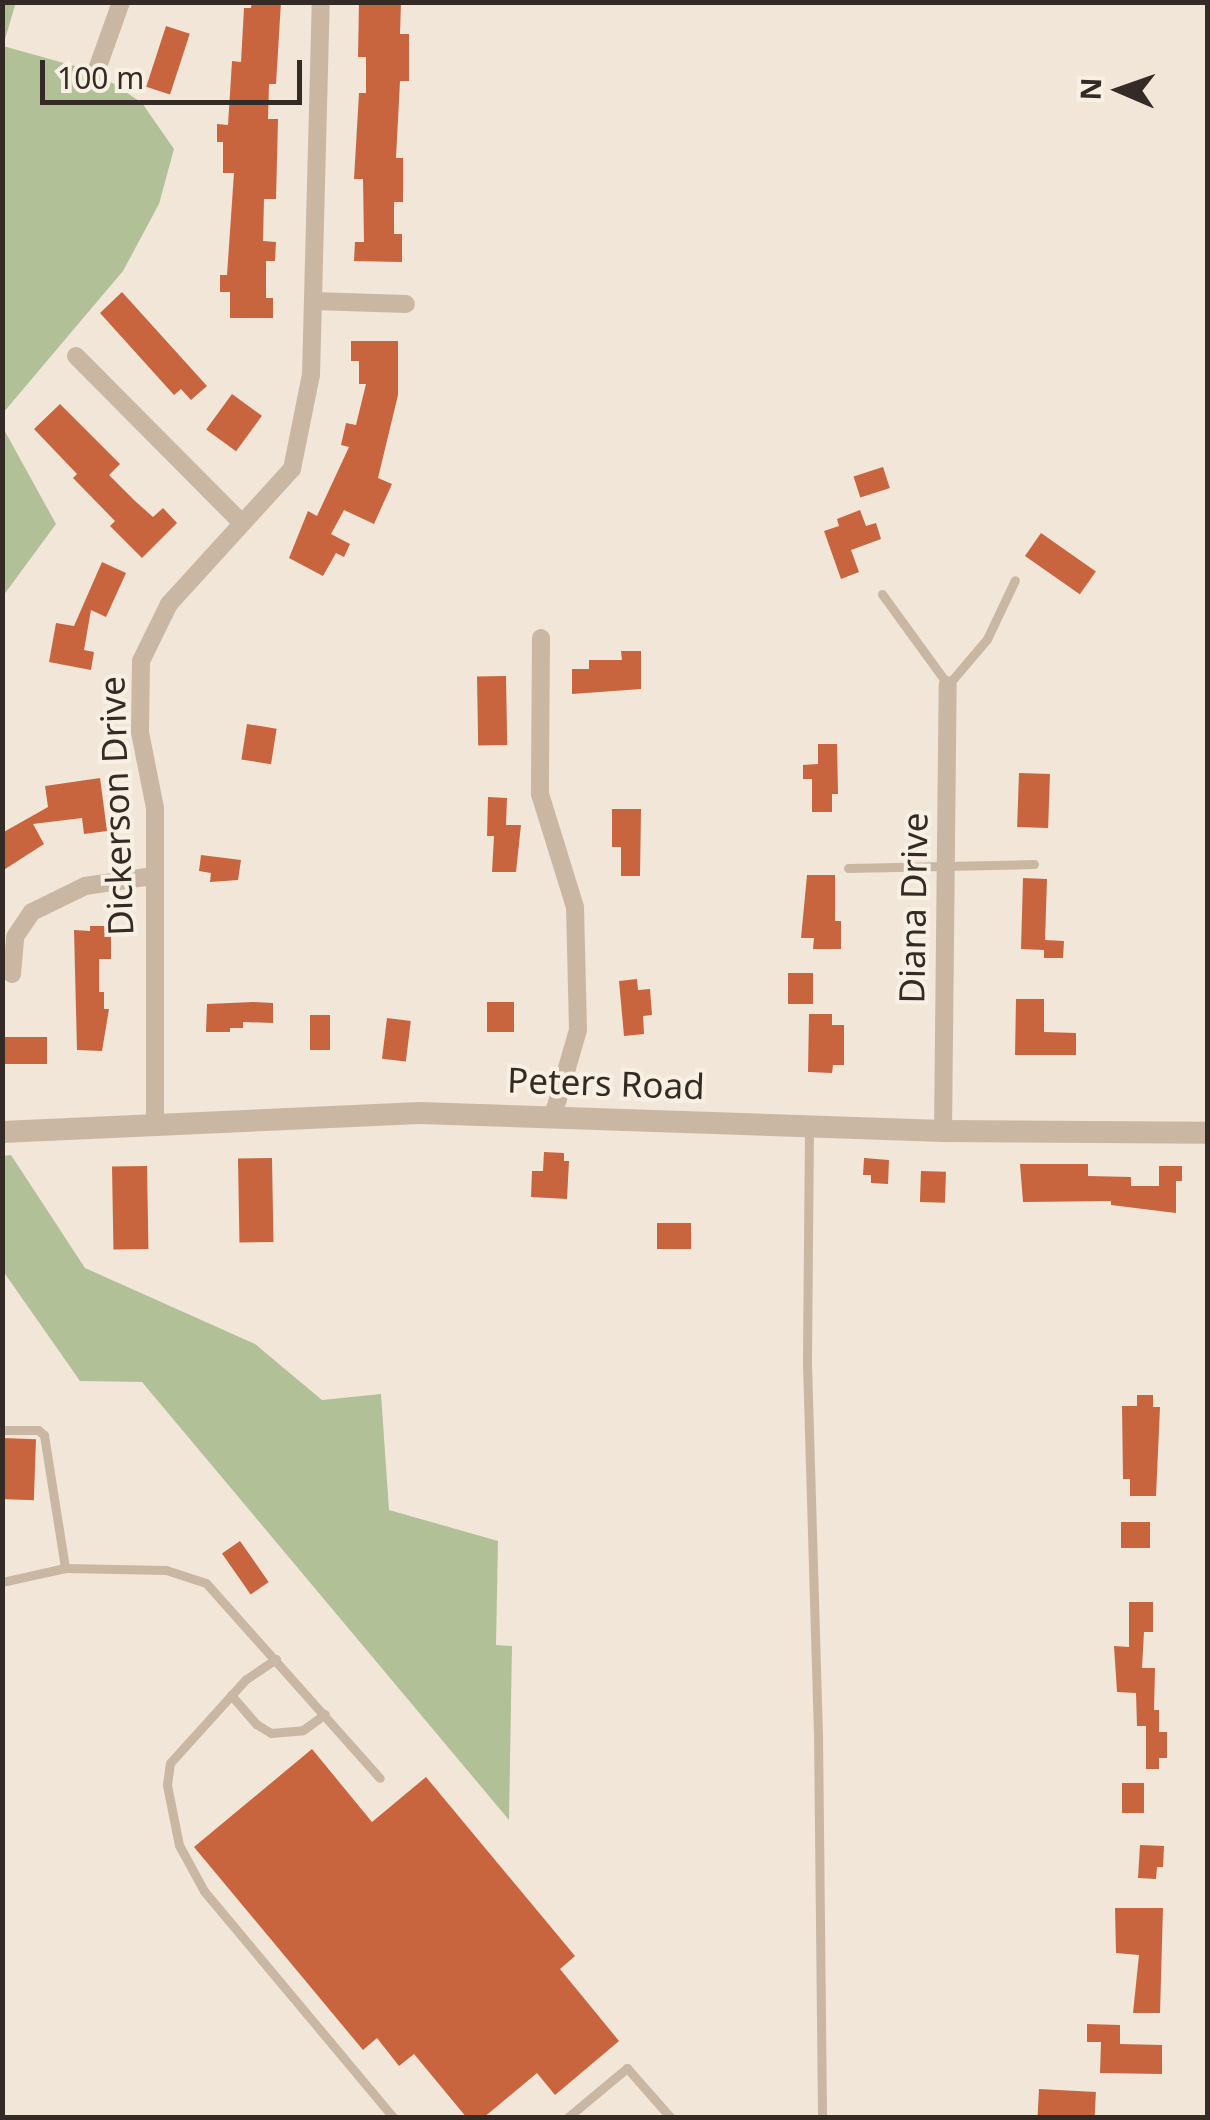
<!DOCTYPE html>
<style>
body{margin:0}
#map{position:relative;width:1210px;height:2120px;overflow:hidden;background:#f1e6d8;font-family:"Noto Sans",sans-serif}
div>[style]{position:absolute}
.green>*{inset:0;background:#b2c098}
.building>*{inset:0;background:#c8653f;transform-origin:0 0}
.service>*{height:9px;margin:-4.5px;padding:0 4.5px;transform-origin:4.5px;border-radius:4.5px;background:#c9b7a4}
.minor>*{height:18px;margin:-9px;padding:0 9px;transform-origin:9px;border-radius:9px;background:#c9b7a4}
.tertiary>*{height:22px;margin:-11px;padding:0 11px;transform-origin:11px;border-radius:11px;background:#c9b7a4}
span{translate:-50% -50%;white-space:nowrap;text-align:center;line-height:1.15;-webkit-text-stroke:8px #f9f0e4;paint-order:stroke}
.street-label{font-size:35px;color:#352b26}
.frame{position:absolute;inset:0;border:5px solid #352b26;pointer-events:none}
.north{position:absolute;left:1070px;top:40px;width:100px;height:100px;-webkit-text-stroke:8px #f9f0e4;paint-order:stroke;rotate:272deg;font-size:28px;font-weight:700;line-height:40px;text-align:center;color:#352b26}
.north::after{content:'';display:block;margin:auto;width:35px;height:45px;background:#352b26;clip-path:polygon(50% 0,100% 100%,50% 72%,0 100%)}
.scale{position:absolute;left:40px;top:60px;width:262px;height:45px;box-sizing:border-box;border:5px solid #352b26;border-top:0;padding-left:12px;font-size:30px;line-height:35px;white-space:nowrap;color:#352b26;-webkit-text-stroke:8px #f9f0e4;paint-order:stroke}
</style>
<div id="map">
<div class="green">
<div style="clip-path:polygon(16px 2px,3px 46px,96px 72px,142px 103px,174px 149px,159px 204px,123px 271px,3px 413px,2px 3px)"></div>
<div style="clip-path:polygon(2px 426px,56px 524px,3px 596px,2px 596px)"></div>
<div style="clip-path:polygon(11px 1155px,85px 1268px,255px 1344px,322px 1400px,381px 1394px,389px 1510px,498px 1541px,496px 1645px,512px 1646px,509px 1820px,142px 1382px,80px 1381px,3px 1271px,3px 1156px)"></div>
</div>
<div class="building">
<div style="clip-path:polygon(252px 2px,281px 2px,276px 84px,269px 84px,268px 119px,278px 119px,276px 199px,264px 199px,263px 241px,276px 242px,275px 261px,266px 261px,266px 298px,273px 298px,273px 318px,230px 318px,230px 292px,220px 292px,220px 275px,227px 275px,234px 173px,223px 173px,223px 142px,217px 142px,217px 124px,228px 125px,232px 61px,241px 62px,244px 8px,251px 8px)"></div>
<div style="clip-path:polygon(359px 2px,401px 2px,400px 34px,409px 34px,409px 81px,400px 81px,396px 158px,403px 158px,403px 202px,394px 202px,394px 234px,402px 234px,402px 262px,354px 261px,355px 242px,364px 242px,363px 179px,354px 179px,359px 93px,366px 93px,366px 57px,358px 57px)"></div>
<div style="left:166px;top:26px;width:25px;height:64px;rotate:18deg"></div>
<div style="clip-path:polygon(122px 292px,207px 386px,191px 400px,181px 389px,174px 395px,100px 313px)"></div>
<div style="clip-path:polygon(351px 341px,398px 341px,398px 395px,378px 478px,392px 484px,374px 524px,344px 510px,331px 534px,350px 544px,344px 557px,336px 553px,323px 576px,289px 558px,308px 511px,317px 516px,349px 447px,341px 445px,346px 423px,356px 425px,366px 384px,359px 384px,359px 361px,351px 361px)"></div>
<div style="left:232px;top:394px;width:37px;height:44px;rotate:36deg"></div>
<div style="clip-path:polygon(60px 404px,120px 464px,109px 475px,135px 501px,153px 517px,163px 508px,177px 523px,142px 558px,110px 526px,115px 521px,73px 478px,77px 474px,34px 429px)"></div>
<div style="left:883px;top:467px;width:22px;height:31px;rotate:72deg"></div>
<div style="clip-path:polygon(860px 510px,866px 526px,876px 523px,881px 539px,851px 550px,859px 572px,841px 579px,824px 531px,839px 526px,837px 519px)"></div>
<div style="left:1041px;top:533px;width:67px;height:28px;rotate:35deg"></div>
<div style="clip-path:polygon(102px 562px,126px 573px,106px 617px,91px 610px,84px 650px,94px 652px,91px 670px,49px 662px,56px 623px,74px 626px)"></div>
<div style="clip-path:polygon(621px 651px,641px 651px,641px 689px,572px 694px,572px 669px,589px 669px,589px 660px,622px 660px)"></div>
<div style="left:506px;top:676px;width:69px;height:29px;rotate:89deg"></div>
<div style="left:247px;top:724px;width:30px;height:36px;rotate:9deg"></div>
<div style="clip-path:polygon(818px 744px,837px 744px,838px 794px,832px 794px,832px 812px,812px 812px,812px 779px,803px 779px,803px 765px,818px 764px)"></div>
<div style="left:1019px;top:773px;width:31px;height:54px;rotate:2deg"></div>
<div style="clip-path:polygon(100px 778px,107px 831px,84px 834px,82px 818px,33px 824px,44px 844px,2px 871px,2px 833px,48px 807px,45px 786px)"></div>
<div style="clip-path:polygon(488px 797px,507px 798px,506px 825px,521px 825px,516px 872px,492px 872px,494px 836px,487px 836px)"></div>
<div style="clip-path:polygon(612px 809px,641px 809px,640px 876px,621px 876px,621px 847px,612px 847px)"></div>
<div style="clip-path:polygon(201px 855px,241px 860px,238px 880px,210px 882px,211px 873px,199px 871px)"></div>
<div style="clip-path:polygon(807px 875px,835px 875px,835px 921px,841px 921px,841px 949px,813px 949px,814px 938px,801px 938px)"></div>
<div style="clip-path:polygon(1023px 878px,1047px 879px,1045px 940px,1064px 941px,1063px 958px,1044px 958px,1044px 950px,1021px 949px)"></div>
<div style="clip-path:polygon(90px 926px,111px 926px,111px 959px,99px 959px,99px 992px,104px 992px,104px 1009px,109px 1009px,102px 1051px,77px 1050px,74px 930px,90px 931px)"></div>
<div style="left:788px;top:973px;width:25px;height:31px"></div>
<div style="clip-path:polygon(637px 979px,638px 990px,650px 989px,652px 1015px,643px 1016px,644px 1034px,624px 1036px,619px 981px)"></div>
<div style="clip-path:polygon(1016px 999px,1044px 999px,1044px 1032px,1076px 1033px,1076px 1055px,1015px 1055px)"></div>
<div style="clip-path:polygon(253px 1002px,273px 1003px,273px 1023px,243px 1022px,243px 1028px,230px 1028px,230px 1032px,206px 1032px,207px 1004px)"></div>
<div style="left:487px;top:1002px;width:27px;height:30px"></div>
<div style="clip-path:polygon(809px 1014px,832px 1014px,832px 1025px,844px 1025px,844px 1065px,833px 1065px,832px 1073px,808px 1072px)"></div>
<div style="left:310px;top:1015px;width:20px;height:35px"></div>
<div style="left:387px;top:1018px;width:24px;height:41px;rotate:7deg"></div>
<div style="left:2px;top:1037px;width:45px;height:27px"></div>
<div style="clip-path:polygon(544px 1152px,564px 1153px,564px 1161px,569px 1161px,567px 1199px,531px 1197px,532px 1171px,543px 1171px)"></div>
<div style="left:272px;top:1158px;width:84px;height:34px;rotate:89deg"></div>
<div style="clip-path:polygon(864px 1158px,889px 1160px,888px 1184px,871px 1183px,871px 1175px,863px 1175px)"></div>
<div style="clip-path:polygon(1020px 1164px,1088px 1164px,1088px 1176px,1131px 1177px,1131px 1186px,1159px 1186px,1159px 1166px,1182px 1166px,1182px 1181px,1176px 1181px,1176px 1213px,1111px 1205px,1111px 1201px,1023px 1202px)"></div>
<div style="left:147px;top:1166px;width:83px;height:35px;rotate:89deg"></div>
<div style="left:921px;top:1171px;width:25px;height:31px;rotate:2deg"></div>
<div style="left:657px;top:1223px;width:34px;height:26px"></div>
<div style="clip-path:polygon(1137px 1395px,1153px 1395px,1153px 1407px,1160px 1407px,1156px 1496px,1130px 1496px,1130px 1479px,1123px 1479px,1122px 1406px,1137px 1406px)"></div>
<div style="left:2px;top:1438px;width:34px;height:61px;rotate:2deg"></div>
<div style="left:1121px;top:1522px;width:29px;height:26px"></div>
<div style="left:240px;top:1541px;width:50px;height:22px;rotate:55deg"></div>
<div style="clip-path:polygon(1129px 1602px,1153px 1602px,1153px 1632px,1144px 1632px,1142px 1668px,1155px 1668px,1154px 1710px,1159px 1710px,1159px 1732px,1167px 1732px,1167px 1758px,1159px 1758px,1159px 1769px,1146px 1769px,1146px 1726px,1137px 1726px,1136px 1693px,1117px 1692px,1114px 1646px,1129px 1647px)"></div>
<div style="clip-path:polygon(312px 1749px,372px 1822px,426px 1777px,575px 1956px,560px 1969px,619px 2041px,555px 2095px,537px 2073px,483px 2118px,467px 2118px,414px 2054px,399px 2066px,377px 2038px,363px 2050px,194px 1847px)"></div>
<div style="left:1122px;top:1783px;width:22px;height:30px"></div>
<div style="clip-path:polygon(1140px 1845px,1164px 1846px,1163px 1867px,1157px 1867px,1156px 1879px,1138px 1878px)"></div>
<div style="clip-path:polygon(1115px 1908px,1163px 1908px,1160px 2013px,1133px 2013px,1139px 1955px,1116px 1953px)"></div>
<div style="clip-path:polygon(1087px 2024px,1120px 2025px,1120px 2044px,1162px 2045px,1162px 2074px,1100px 2073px,1101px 2042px,1087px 2042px)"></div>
<div style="left:1039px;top:2089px;width:57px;height:27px;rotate:3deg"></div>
</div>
<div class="service">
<div style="left:882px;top:594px;width:112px;rotate:54deg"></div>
<div style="left:948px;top:685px;width:60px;rotate:-49.7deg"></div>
<div style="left:987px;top:639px;width:65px;rotate:-64.6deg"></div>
<div style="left:848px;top:868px;width:186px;rotate:-1.2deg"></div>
<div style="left:809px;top:1128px;width:236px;rotate:90.5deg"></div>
<div style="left:807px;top:1364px;width:369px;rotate:88.3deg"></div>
<div style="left:818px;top:1733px;width:385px;rotate:89.4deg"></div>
<div style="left:2px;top:1430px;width:36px"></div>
<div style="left:38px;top:1430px;width:8px;rotate:40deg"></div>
<div style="left:44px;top:1435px;width:135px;rotate:81deg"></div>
<div style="left:65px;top:1568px;width:65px;rotate:167.5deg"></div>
<div style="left:65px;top:1568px;width:101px;rotate:1.1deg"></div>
<div style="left:166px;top:1570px;width:42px;rotate:18deg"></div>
<div style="left:206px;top:1583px;width:261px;rotate:48.3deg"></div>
<div style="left:276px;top:1659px;width:36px;rotate:146deg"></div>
<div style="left:246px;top:1679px;width:113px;rotate:132.1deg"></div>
<div style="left:170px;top:1763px;width:22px;rotate:98deg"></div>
<div style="left:167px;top:1785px;width:61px;rotate:78.7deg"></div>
<div style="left:179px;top:1845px;width:52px;rotate:61.5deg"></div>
<div style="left:204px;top:1891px;width:296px;rotate:50.1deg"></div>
<div style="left:231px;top:1695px;width:38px;rotate:49deg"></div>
<div style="left:256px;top:1724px;width:17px;rotate:31deg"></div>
<div style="left:271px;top:1733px;width:32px;rotate:-5deg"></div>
<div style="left:303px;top:1730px;width:27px;rotate:-36deg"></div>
<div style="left:567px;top:2118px;width:78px;rotate:-39.8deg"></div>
<div style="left:627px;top:2068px;width:67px;rotate:48.7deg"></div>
</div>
<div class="minor">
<div style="left:96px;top:72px;width:74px;rotate:-70.3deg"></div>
<div style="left:314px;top:301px;width:92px;rotate:1.9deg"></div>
<div style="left:76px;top:356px;width:235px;rotate:45.2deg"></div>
<div style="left:541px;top:638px;width:156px;rotate:90.4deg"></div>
<div style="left:540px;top:794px;width:118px;rotate:72.8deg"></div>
<div style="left:575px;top:907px;width:123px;rotate:88.6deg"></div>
<div style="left:578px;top:1030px;width:90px;rotate:106.2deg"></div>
<div style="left:12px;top:974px;width:37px;rotate:-85deg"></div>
<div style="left:15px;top:937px;width:30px;rotate:-56deg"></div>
<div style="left:32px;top:912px;width:59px;rotate:-26.1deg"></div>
<div style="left:85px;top:886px;width:69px;rotate:-8.4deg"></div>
<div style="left:155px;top:1122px;width:314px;rotate:-90deg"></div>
<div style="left:155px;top:808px;width:77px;rotate:-101.2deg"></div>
<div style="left:140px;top:732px;width:71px;rotate:-89.2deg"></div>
<div style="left:141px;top:661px;width:64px;rotate:-63.8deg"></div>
<div style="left:169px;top:604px;width:183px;rotate:-47.7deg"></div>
<div style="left:292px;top:469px;width:96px;rotate:-78.6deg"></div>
<div style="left:311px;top:375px;width:373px;rotate:-88.5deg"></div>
<div style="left:943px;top:1131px;width:446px;rotate:-89.4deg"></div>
</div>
<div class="tertiary">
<div style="left:2px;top:1132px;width:418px;rotate:-2.6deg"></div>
<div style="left:420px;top:1113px;width:523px;rotate:1.97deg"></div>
<div style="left:943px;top:1131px;width:265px;rotate:0.4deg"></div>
</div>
<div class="street-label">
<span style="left:116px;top:806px;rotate:-92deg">Dickerson Drive</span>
<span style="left:913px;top:908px;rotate:-89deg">Diana Drive</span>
<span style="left:606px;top:1083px;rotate:2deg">Peters Road</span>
</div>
<div class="frame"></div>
<div class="north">N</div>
<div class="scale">100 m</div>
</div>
